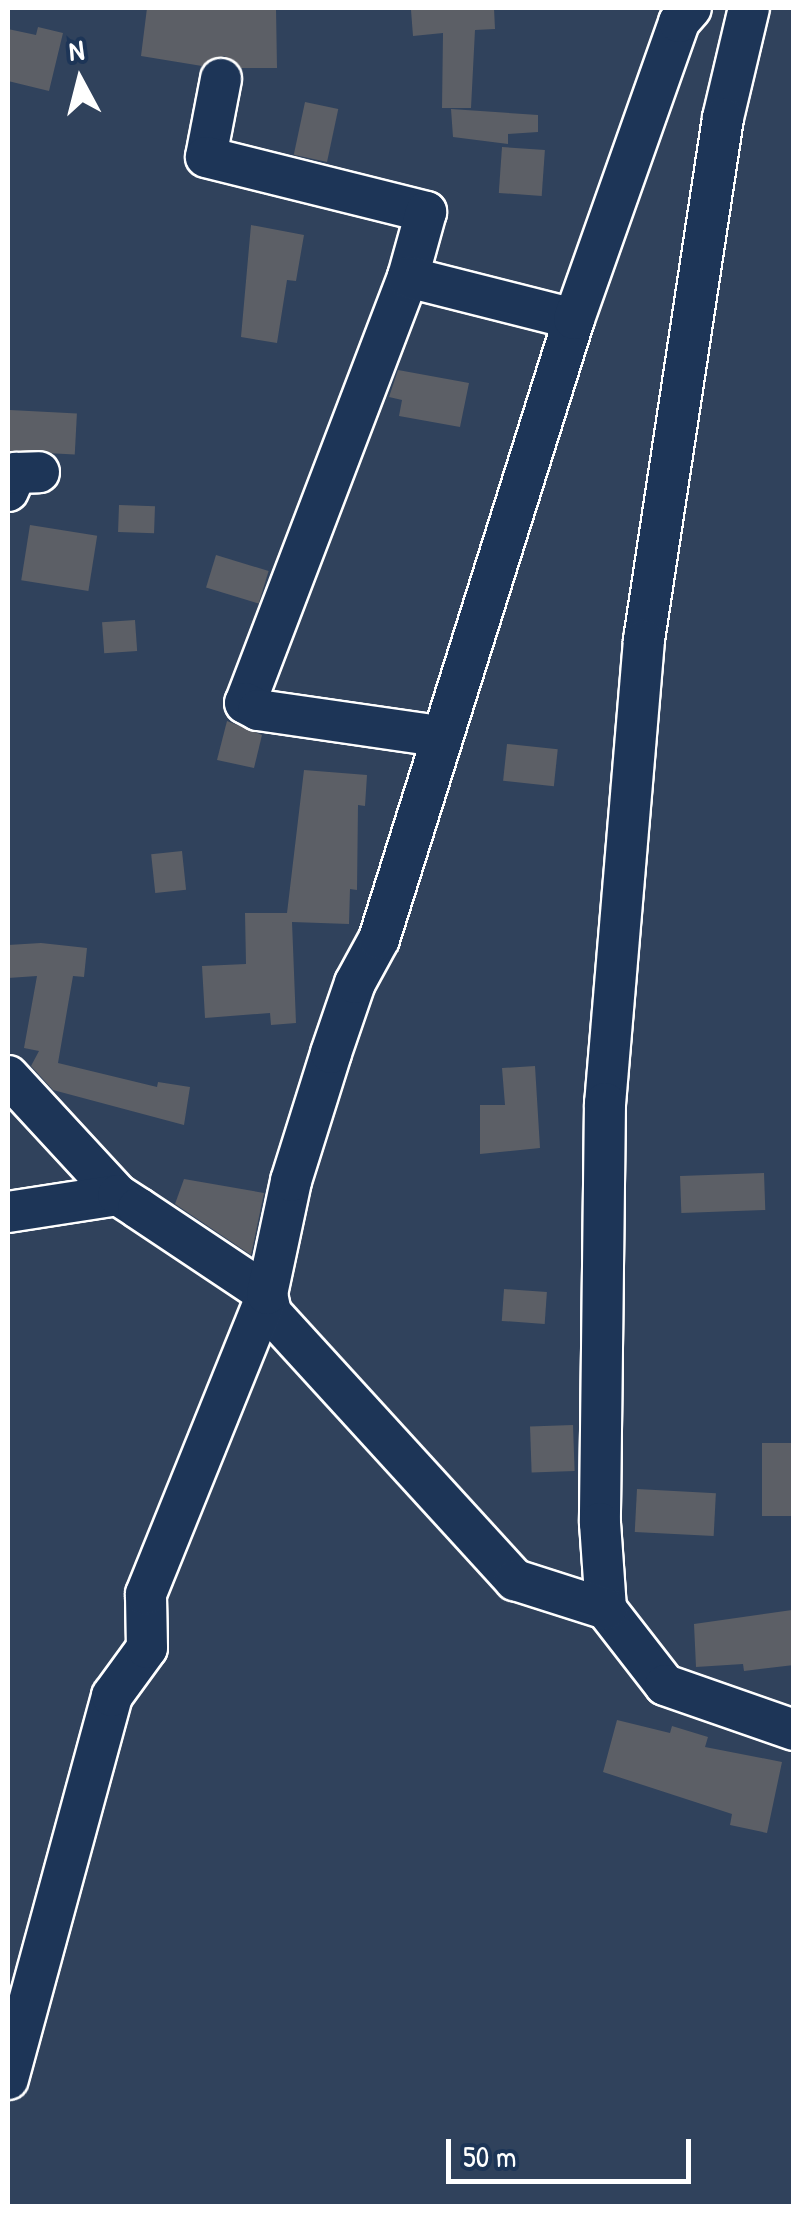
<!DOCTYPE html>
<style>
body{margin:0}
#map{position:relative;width:801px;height:2214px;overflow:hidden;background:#30425c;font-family:"Patrick Hand",sans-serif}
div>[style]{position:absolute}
.building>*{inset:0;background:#5c5f66;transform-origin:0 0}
.roads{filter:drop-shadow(2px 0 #fff) drop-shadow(-2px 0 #fff) drop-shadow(0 2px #fff) drop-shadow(0 -2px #fff)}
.minor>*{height:40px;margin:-20px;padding:0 20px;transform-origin:20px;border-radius:20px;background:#1d3557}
span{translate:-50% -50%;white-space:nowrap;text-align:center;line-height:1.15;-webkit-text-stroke:8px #1d3557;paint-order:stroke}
.frame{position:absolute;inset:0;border:10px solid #fff;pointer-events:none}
.north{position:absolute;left:30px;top:30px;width:100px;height:100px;-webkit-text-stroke:8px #1d3557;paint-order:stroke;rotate:353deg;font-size:28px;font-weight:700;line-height:40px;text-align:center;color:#fff}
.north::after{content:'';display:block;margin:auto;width:35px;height:45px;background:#fff;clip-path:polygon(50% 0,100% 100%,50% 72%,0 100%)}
.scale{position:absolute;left:446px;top:2139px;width:245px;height:45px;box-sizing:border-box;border:5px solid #fff;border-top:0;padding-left:12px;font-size:30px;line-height:35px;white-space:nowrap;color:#fff;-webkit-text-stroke:8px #1d3557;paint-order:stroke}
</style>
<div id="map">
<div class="building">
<div style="clip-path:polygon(147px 8px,276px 8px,277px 68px,241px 68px,224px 56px,202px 66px,141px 56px)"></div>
<div style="clip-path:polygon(494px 8px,495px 29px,475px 30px,471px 108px,442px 108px,443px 33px,413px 36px,411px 10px)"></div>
<div style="clip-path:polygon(38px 27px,63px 33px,49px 91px,8px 81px,8px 29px,36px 35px)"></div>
<div style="left:305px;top:102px;width:34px;height:54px;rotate:12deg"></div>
<div style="clip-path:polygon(451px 109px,538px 115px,538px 132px,508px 134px,508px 144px,453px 137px)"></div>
<div style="left:502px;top:147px;width:43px;height:46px;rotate:4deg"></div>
<div style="clip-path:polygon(251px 225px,304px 235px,296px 281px,287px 280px,277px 343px,241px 337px)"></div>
<div style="clip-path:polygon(398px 370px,469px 383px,460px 427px,399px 416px,402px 400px,389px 397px)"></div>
<div style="left:10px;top:410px;width:67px;height:41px;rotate:3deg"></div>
<div style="left:119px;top:505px;width:36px;height:27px;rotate:2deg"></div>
<div style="left:30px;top:525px;width:68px;height:56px;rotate:9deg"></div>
<div style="left:216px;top:555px;width:55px;height:34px;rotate:17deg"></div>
<div style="left:135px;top:620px;width:31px;height:33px;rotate:86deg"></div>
<div style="clip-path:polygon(227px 721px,262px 735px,254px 768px,217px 760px)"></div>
<div style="left:507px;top:744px;width:51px;height:37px;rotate:6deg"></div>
<div style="clip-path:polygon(304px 770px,367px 775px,365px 806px,358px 805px,357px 890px,350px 889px,349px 924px,292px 922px,296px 1023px,271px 1025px,270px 1013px,205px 1018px,202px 966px,246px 964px,245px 913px,287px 913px)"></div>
<div style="left:182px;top:851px;width:39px;height:31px;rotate:84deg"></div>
<div style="clip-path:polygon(41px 943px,87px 948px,84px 977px,73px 976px,58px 1063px,157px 1087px,158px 1082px,190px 1087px,184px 1125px,53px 1090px,31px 1066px,39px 1051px,24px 1048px,37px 976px,8px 978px,8px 945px)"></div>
<div style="clip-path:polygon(535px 1066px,540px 1148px,480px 1154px,480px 1105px,505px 1105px,502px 1068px)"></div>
<div style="left:764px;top:1173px;width:37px;height:84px;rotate:88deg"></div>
<div style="clip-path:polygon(184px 1179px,264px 1193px,251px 1255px,175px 1204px)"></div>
<div style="left:504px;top:1289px;width:43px;height:32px;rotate:4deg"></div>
<div style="left:573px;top:1425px;width:46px;height:43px;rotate:88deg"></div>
<div style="left:794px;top:1443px;width:73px;height:32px;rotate:90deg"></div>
<div style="left:637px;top:1489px;width:79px;height:43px;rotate:3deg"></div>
<div style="clip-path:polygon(792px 1610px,794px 1665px,744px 1671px,743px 1664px,696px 1667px,694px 1624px)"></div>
<div style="clip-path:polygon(617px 1720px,670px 1733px,672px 1726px,708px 1737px,705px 1747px,782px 1762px,767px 1833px,730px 1825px,732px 1814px,603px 1772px)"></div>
</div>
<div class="roads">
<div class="minor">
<div style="left:749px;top:8px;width:113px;rotate:103.3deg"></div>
<div style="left:723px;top:118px;width:528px;rotate:98.61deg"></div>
<div style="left:644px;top:640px;width:465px;rotate:94.8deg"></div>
<div style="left:605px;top:1103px;width:420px;rotate:90.7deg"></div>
<div style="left:600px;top:1523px;width:86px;rotate:86deg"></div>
<div style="left:606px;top:1609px;width:96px;rotate:52.2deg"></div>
<div style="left:665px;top:1685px;width:137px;rotate:19.2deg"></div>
<div style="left:221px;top:79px;width:79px;rotate:100.9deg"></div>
<div style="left:206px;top:157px;width:227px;rotate:14deg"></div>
<div style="left:426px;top:212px;width:67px;rotate:105.5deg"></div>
<div style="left:408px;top:277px;width:456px;rotate:110.9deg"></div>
<div style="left:245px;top:703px;width:15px;rotate:28deg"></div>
<div style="left:258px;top:710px;width:183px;rotate:8.2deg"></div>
<div style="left:408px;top:277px;width:171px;rotate:14.2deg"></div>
<div style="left:8px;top:491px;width:20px;rotate:-66deg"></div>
<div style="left:16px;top:473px;width:23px;rotate:-2deg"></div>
<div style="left:8px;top:1076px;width:162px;rotate:47.3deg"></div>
<div style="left:8px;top:1212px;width:111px;rotate:-8.8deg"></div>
<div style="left:118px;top:1195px;width:24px;rotate:33deg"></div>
<div style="left:138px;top:1208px;width:155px;rotate:33.7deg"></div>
<div style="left:267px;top:1294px;width:19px;rotate:78deg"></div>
<div style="left:271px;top:1313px;width:362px;rotate:47.6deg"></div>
<div style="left:515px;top:1580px;width:96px;rotate:17.7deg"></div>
<div style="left:8px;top:2079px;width:397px;rotate:-74.8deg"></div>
<div style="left:112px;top:1696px;width:59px;rotate:-53.9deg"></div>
<div style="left:147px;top:1648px;width:54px;rotate:-91.1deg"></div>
<div style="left:146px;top:1594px;width:323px;rotate:-68deg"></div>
<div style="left:267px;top:1294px;width:116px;rotate:-78deg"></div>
<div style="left:291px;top:1181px;width:134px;rotate:-72.6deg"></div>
<div style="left:331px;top:1053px;width:74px;rotate:-71.1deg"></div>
<div style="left:355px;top:983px;width:50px;rotate:-61.4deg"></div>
<div style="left:379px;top:939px;width:650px;rotate:-72.54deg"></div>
<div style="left:574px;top:319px;width:315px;rotate:-70.5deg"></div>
<div style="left:679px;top:22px;width:18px;rotate:-49deg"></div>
</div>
</div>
<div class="frame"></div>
<div class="north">N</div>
<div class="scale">50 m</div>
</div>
